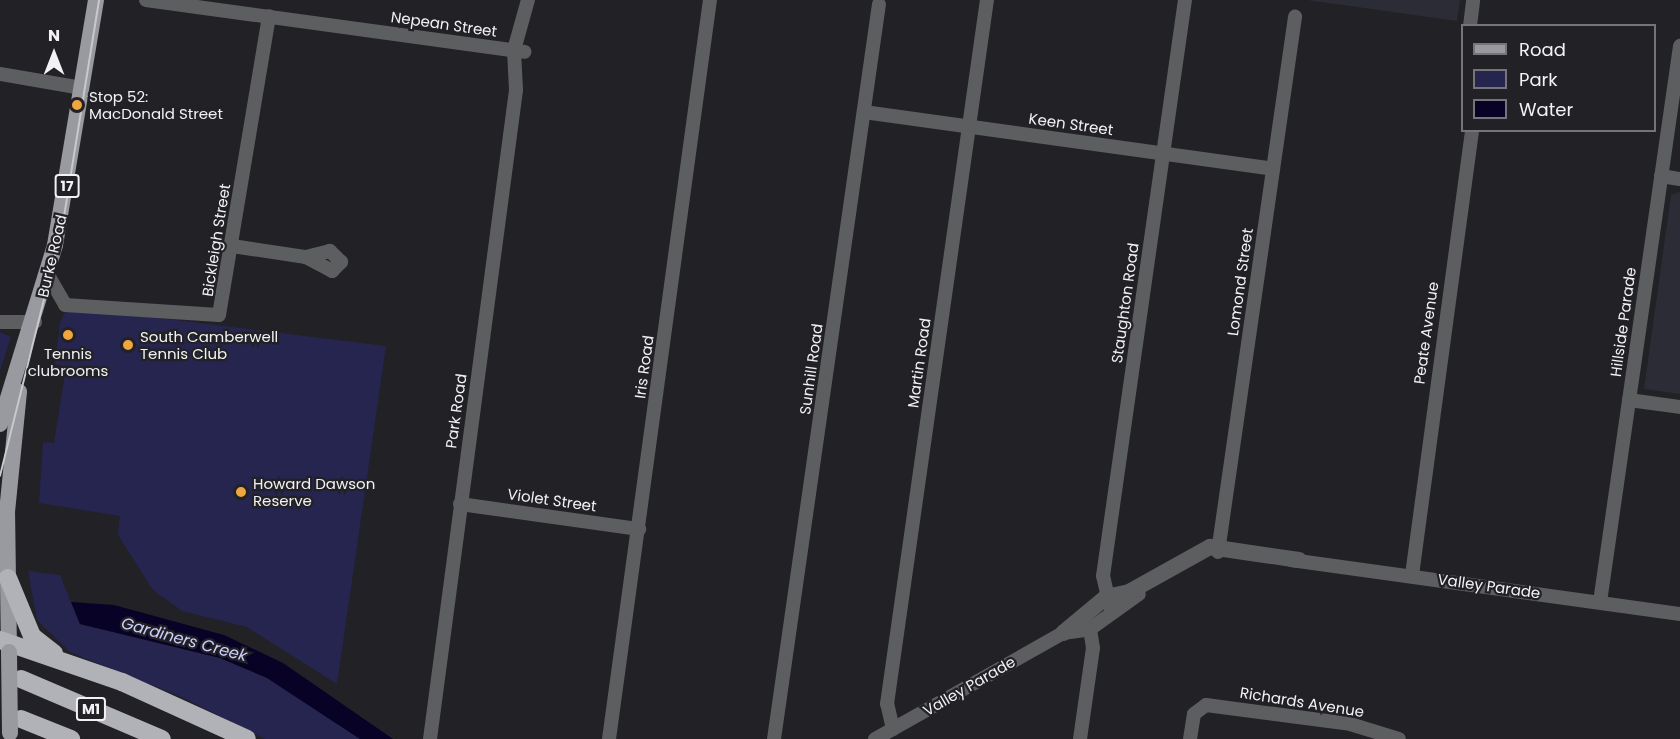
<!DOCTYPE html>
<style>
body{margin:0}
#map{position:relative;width:1680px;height:739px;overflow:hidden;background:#212126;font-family:Poppins,sans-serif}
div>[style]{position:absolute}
.built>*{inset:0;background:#2b2c36}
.green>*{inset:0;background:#26254f}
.water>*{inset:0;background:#070226}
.minor>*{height:14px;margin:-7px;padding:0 7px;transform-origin:7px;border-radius:7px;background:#5d5e60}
.tertiary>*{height:16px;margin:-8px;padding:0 8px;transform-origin:8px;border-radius:8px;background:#5d5e60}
.primary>*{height:16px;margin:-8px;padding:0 8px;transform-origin:8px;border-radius:8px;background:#999a9f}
.motorway>*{height:18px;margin:-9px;padding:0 9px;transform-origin:9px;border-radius:9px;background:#b1b2b8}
.tram>*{height:1.5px;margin:-0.75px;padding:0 0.75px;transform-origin:0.75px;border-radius:0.75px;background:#c9c9cc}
.primary-bridge>*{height:16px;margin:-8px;padding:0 8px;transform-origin:8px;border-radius:8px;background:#999a9f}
.dots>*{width:16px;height:16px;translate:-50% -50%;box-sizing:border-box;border:3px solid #212126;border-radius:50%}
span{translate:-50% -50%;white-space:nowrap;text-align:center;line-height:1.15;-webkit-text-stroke:4.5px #212126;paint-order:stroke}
.shield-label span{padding:2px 4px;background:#212126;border:2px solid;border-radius:4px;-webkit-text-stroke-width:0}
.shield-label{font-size:14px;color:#f2f2f5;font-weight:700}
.street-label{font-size:15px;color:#f2f2f5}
.poi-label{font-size:15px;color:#f2f2f5}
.left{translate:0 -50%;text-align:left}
.water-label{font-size:16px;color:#cdd0fd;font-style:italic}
.legend{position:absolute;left:1461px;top:24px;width:195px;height:108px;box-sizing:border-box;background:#212126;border:2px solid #757579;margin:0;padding:8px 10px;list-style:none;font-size:18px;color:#f2f2f5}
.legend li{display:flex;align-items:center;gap:12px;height:30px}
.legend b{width:30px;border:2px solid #757579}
.north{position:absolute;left:24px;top:24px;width:60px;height:60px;-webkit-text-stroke:4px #212126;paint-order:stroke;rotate:0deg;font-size:16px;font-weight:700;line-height:24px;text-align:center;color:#f2f2f5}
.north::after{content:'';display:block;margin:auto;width:21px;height:27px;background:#f2f2f5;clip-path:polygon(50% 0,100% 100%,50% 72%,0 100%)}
</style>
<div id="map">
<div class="built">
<div style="clip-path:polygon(1307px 0,1460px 0,1457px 21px)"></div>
<div style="clip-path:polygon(1680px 192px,1680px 394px,1644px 389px,1671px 195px)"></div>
</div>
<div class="green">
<div style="clip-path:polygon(78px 308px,386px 346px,337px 684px,247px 627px,182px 611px,153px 590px,118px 535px,120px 516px,39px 503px,43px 442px,54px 443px,66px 367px,55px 364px,60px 323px,66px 310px)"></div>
<div style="clip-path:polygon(0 332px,11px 337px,0 371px)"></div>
<div style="clip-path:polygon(28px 571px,60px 575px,80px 624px,220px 658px,267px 678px,360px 739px,265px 739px,184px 698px,70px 652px,37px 620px)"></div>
</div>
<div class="water">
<div style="clip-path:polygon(71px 602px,114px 605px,224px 635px,283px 663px,393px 739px,360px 739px,267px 678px,220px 658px,80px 624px)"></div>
</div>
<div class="minor">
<div style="left:146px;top:0;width:382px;rotate:7.8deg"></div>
<div style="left:1470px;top:26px;width:26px;rotate:-83deg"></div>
<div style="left:0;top:74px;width:83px;rotate:9.7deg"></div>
<div style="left:864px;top:112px;width:413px;rotate:7.9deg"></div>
<div style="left:1661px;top:176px;width:19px;rotate:9deg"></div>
<div style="left:232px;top:246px;width:75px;rotate:8.5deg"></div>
<div style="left:306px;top:257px;width:30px;rotate:28deg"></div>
<div style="left:332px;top:271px;width:13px;rotate:-45deg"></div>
<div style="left:341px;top:262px;width:16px;rotate:-135deg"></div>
<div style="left:330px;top:251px;width:25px;rotate:166deg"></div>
<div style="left:48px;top:275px;width:34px;rotate:60deg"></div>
<div style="left:65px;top:305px;width:154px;rotate:3.7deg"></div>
<div style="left:219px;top:315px;width:303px;rotate:-80.5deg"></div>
<div style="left:0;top:322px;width:35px"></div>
<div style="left:1629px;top:400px;width:51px;rotate:7.8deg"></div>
<div style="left:460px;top:504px;width:181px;rotate:8deg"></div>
<div style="left:1218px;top:552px;width:541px;rotate:-81.81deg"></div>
<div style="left:1291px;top:560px;width:393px;rotate:7.9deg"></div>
<div style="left:1412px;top:575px;width:449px;rotate:-82.3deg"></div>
<div style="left:1600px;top:602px;width:562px;rotate:-81.81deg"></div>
<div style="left:1110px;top:606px;width:31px;rotate:-103deg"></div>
<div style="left:1103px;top:576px;width:582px;rotate:-81.9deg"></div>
<div style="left:893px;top:729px;width:26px;rotate:-103deg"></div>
<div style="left:887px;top:704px;width:711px;rotate:-81.92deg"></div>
<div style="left:430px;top:739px;width:655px;rotate:-82.45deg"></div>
<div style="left:516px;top:90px;width:40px;rotate:-92.9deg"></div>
<div style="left:514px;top:50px;width:52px;rotate:-74.4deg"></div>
<div style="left:609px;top:739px;width:746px;rotate:-82.22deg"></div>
<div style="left:774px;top:739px;width:742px;rotate:-81.87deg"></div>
<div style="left:875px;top:739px;width:216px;rotate:-29.4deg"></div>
<div style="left:1063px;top:633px;width:27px;rotate:-8deg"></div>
<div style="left:1090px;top:629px;width:60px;rotate:-35.5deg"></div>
<div style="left:1080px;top:739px;width:92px;rotate:-81.9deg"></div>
<div style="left:1093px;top:648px;width:19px;rotate:-99deg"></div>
<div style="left:1190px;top:739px;width:25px;rotate:-81deg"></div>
<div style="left:1194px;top:714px;width:15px;rotate:-37deg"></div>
<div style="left:1206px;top:705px;width:145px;rotate:7.5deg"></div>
<div style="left:1350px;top:724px;width:51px;rotate:17deg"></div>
</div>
<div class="tertiary">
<div style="left:1063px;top:633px;width:56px;rotate:-39.9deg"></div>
<div style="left:1106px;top:597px;width:24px;rotate:-12deg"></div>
<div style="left:1129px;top:592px;width:93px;rotate:-29.1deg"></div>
<div style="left:1210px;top:547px;width:90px;rotate:8.3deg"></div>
</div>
<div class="primary">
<div style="left:0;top:424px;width:187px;rotate:-72.9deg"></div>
<div style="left:55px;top:245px;width:248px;rotate:-80.5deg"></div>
<div style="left:9px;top:652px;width:140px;rotate:-90.8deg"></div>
<div style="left:7px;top:512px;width:121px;rotate:-84.3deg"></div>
</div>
<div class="motorway">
<div style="left:8px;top:578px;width:63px;rotate:67.5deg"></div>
<div style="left:32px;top:636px;width:28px;rotate:38deg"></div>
<div style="left:0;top:640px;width:129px;rotate:19deg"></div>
<div style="left:122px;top:682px;width:137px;rotate:24.5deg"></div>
<div style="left:21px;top:679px;width:153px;rotate:23.1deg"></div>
<div style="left:21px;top:719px;width:54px;rotate:21.8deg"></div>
</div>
<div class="tram">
<div style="left:0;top:476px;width:261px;rotate:-76deg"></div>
<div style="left:63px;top:223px;width:226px;rotate:-80.8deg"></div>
</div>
<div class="primary-bridge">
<div style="left:9px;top:652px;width:81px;rotate:89.3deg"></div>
</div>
<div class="dots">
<div style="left:77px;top:105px;background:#f0a63e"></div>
<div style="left:68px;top:335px;background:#f0a63e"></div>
<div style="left:128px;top:345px;background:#f0a63e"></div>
<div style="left:241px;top:492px;background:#f0a63e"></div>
</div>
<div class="shield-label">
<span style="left:67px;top:186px">17</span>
<span style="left:91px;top:709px">M1</span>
</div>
<div class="street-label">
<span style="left:444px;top:24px;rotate:8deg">Nepean Street</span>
<span style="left:1071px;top:124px;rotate:8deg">Keen Street</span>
<span style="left:216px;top:240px;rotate:-81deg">Bickleigh Street</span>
<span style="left:52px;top:256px;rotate:-77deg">Burke Road</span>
<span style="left:1240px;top:282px;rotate:-82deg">Lomond Street</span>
<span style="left:1125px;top:303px;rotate:-82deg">Staughton Road</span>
<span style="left:1623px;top:322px;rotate:-82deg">Hillside Parade</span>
<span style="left:1426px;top:333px;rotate:-82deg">Peate Avenue</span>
<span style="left:919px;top:363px;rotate:-82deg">Martin Road</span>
<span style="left:644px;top:367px;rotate:-82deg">Iris Road</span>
<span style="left:811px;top:369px;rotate:-82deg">Sunhill Road</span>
<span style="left:456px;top:411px;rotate:-82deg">Park Road</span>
<span style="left:552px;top:500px;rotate:8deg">Violet Street</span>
<span style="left:1489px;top:586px;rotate:8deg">Valley Parade</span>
<span style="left:969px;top:686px;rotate:-30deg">Valley Parade</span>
<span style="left:1302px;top:702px;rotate:9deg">Richards Avenue</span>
</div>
<div class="poi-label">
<span class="left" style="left:89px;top:105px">Stop 52:<br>MacDonald Street</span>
<span class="left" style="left:140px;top:345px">South Camberwell<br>Tennis Club</span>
<span style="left:68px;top:362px">Tennis<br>clubrooms</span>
<span class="left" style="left:253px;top:492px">Howard Dawson<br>Reserve</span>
</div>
<div class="water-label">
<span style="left:184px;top:640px;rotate:15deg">Gardiners Creek</span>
</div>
<ul class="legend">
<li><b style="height:8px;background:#999a9f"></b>Road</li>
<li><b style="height:16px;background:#26254f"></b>Park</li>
<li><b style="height:16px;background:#070226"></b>Water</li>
</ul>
<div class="north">N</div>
</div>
